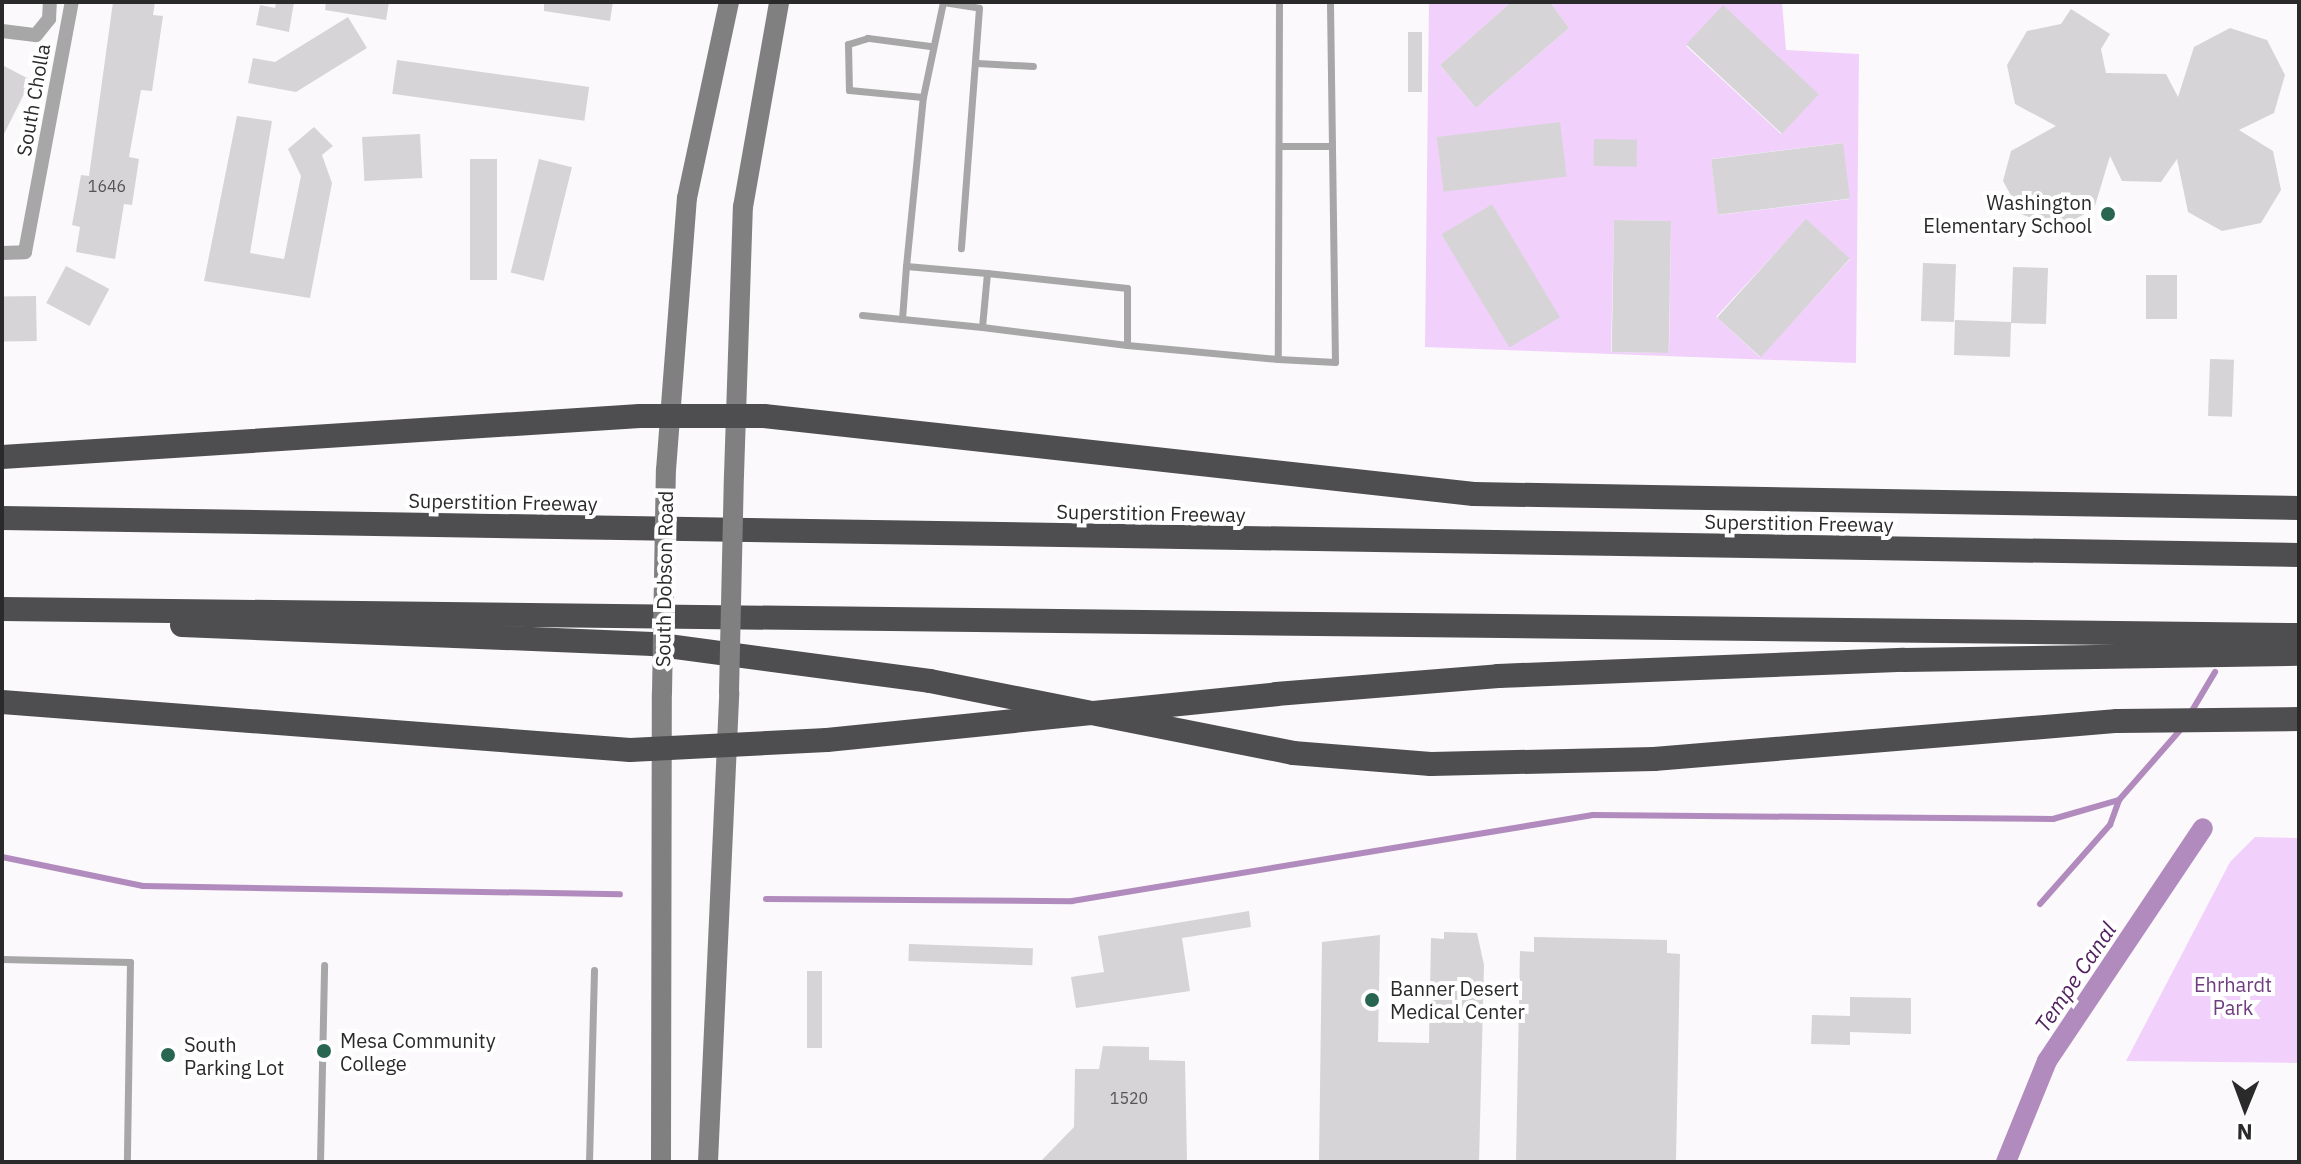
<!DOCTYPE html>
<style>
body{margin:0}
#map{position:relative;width:2301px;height:1164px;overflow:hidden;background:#fbf9fb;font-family:"IBM Plex Sans",sans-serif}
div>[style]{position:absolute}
.green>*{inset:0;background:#f1d1fc}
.stream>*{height:6px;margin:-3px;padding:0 3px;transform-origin:3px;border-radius:3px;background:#b28bbe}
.canal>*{height:20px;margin:-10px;padding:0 10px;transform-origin:10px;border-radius:10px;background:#b28bbe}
.building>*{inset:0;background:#d6d4d6;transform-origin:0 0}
.service>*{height:7px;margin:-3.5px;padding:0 3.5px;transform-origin:3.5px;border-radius:3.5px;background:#a8a7a8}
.minor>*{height:14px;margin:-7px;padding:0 7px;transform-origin:7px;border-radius:7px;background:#a8a7a8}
.secondary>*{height:20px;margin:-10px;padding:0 10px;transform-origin:10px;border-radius:10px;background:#818081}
.motorway>*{height:24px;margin:-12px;padding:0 12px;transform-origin:12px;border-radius:12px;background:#4e4d4f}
.secondary-bridge>*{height:20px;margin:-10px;padding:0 10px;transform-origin:10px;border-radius:10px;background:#818081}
.motorway-bridge>*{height:24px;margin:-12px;padding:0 12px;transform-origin:12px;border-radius:12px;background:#4e4d4f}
.dots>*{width:22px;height:22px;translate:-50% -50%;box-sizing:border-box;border:4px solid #fff;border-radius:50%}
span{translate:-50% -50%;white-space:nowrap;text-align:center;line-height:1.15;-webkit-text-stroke:8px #fff;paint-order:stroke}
.number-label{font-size:16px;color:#565456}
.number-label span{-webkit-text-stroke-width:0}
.street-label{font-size:20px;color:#2b2a2b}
.poi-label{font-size:20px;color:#2b2a2b}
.right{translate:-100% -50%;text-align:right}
.left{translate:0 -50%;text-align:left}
.park-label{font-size:20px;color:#6f3e7f}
.water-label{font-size:22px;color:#522260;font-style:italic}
.frame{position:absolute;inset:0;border:4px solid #2b2a2b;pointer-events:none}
.north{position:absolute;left:2205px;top:1068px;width:80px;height:80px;-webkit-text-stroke:6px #fff;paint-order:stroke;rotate:181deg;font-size:22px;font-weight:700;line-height:32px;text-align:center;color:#2b2a2b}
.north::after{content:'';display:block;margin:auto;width:28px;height:36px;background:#2b2a2b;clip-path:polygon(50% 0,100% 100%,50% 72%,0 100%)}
</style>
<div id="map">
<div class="green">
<div style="clip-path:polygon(evenodd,1429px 2px,1511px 2px,1440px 65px,1476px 108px,1569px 28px,1550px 2px,1782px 2px,1786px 50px,1859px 54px,1856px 363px,1425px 347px,1429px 2px,1723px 6px,1818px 94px,1781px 134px,1686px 46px,1723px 6px,1429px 2px,1842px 143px,1849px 199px,1718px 215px,1711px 159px,1842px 143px,1429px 2px,1492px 204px,1490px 302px,1485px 304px,1442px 235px,1492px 204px,1429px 2px,1614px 220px,1671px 221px,1669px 353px,1611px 352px,1614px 220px,1429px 2px,1806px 220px,1850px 259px,1760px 357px,1716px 317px,1806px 220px)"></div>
<div style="clip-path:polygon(2255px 837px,2299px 838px,2299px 1063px,2126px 1061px,2230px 862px)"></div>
</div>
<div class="stream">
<div style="left:2190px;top:714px;width:49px;rotate:-59.2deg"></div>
<div style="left:2px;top:857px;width:144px;rotate:11.6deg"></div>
<div style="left:143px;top:886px;width:477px;rotate:1deg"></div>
<div style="left:766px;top:899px;width:306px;rotate:0.4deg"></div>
<div style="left:1072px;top:901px;width:528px;rotate:-9.37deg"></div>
<div style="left:1593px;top:815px;width:460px;rotate:0.5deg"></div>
<div style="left:2053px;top:819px;width:69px;rotate:-16.1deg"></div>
<div style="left:2119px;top:800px;width:96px;rotate:-48.8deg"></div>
<div style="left:2040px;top:904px;width:106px;rotate:-48.5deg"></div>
<div style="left:2110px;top:825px;width:27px;rotate:-70deg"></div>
</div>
<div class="canal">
<div style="left:2006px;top:1162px;width:109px;rotate:-67.9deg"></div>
<div style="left:2047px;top:1061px;width:280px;rotate:-56.2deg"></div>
</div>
<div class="building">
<div style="clip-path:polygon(113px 2px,155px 2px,153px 15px,163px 16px,152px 91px,141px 90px,129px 157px,139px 159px,132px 205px,124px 204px,115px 259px,76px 252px,80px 227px,72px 225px,81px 175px,89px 176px)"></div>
<div style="clip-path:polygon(276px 2px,294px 2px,289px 32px,256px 25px,260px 5px,275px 8px)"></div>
<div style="clip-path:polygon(326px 2px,389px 2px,386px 20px,325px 10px)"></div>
<div style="clip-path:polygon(544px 2px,613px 2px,610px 21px,544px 11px)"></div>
<div style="clip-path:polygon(1511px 2px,1550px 2px,1569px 28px,1476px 108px,1440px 65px)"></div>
<div style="left:1723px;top:5px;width:131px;height:54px;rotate:43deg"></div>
<div style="clip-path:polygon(2071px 9px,2110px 34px,2101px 49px,2106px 73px,2166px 74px,2178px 97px,2194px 47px,2230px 28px,2267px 40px,2285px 75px,2274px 113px,2239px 130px,2273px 151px,2281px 190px,2261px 223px,2222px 231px,2188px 212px,2177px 159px,2161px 182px,2122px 181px,2110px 156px,2094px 209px,2058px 228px,2021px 214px,2003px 181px,2011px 151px,2056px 126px,2015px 104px,2007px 65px,2027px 31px,2061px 24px)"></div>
<div style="clip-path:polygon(348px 17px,367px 48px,296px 92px,248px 83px,253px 58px,275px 62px)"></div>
<div style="left:1408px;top:32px;width:14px;height:60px"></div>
<div style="left:397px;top:60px;width:194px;height:34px;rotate:8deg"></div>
<div style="clip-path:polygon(2px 65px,31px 80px,2px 138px)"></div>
<div style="clip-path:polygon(237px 116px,272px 121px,250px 253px,284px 259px,301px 176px,288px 149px,314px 127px,333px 146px,322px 155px,332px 183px,310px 298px,204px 281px)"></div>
<div style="left:1560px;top:122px;width:55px;height:124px;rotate:83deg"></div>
<div style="left:420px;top:134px;width:44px;height:58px;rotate:87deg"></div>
<div style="left:1594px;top:139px;width:43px;height:27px;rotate:1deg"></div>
<div style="left:1843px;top:143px;width:56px;height:133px;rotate:83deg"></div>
<div style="left:470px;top:159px;width:27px;height:121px"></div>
<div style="left:539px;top:159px;width:34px;height:117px;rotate:14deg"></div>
<div style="left:1492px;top:204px;width:132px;height:59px;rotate:59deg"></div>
<div style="left:1806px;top:219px;width:59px;height:133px;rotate:42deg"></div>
<div style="left:1614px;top:220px;width:57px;height:132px;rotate:1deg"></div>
<div style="left:1923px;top:263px;width:33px;height:58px;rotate:2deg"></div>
<div style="left:66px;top:266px;width:49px;height:42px;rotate:28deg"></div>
<div style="clip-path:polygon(2013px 267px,2048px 268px,2046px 324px,2011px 323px,2010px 357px,1954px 355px,1955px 320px,2011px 322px)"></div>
<div style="left:2146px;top:275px;width:31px;height:44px"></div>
<div style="left:36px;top:296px;width:45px;height:34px;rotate:89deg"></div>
<div style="left:2210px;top:359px;width:24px;height:57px;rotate:2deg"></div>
<div style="clip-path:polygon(1249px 911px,1251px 927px,1182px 938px,1190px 991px,1076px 1008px,1071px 977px,1104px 972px,1098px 936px)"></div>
<div style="clip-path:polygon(1444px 932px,1477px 933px,1484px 965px,1479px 1162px,1319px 1162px,1322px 942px,1380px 935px,1378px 1042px,1429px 1043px,1431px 938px,1444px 939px)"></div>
<div style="clip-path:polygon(1534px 937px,1667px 940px,1667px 953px,1680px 954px,1676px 1162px,1516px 1162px,1520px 951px,1534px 952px)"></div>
<div style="left:909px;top:944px;width:124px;height:17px;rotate:2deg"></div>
<div style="left:807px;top:971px;width:15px;height:77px"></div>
<div style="clip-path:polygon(1850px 997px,1911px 998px,1911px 1034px,1850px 1032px,1850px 1045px,1811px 1044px,1812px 1015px,1850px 1016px)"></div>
<div style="clip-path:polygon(1103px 1046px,1149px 1047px,1149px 1060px,1185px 1061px,1187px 1162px,1040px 1162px,1074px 1127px,1075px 1069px,1099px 1069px)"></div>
</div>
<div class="service">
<div style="left:943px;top:2px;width:36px;rotate:9deg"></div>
<div style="left:979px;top:8px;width:241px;rotate:94.3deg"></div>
<div style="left:1279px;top:2px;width:357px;rotate:90.2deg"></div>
<div style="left:1278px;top:359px;width:57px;rotate:3deg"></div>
<div style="left:1335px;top:362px;width:360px;rotate:-90.8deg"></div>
<div style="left:930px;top:46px;width:63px;rotate:-172.6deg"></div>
<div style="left:868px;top:38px;width:21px;rotate:163deg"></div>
<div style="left:848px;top:44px;width:46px;rotate:88.8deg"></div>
<div style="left:849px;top:90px;width:74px;rotate:5.4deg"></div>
<div style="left:923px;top:97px;width:97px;rotate:-78.1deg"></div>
<div style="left:977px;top:63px;width:56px;rotate:3.1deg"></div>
<div style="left:1279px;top:146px;width:52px"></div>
<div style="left:906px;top:266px;width:81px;rotate:4.9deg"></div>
<div style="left:987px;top:273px;width:54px;rotate:95.3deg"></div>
<div style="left:982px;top:327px;width:80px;rotate:-174.3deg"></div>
<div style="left:902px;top:319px;width:53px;rotate:-85.7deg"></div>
<div style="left:906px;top:266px;width:170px;rotate:-84.3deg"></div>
<div style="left:862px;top:315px;width:40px;rotate:5.7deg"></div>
<div style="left:982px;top:327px;width:146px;rotate:7.1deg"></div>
<div style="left:1127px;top:345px;width:57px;rotate:-90deg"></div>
<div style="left:1127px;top:288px;width:141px;rotate:-173.9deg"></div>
<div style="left:1127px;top:345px;width:152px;rotate:5.3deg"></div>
<div style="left:2px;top:959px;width:128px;rotate:1.3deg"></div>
<div style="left:130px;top:962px;width:200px;rotate:90.9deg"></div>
<div style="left:320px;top:1162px;width:197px;rotate:-88.8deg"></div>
<div style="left:589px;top:1162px;width:192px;rotate:-88.5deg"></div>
</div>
<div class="minor">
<div style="left:2px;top:31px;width:34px;rotate:7deg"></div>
<div style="left:36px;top:35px;width:21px;rotate:-51deg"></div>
<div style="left:49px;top:19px;width:17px;rotate:-87deg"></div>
<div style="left:2px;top:253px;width:23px;rotate:-2deg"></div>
<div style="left:25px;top:252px;width:254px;rotate:-79.4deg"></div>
</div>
<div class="secondary">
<div style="left:666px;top:470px;width:273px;rotate:-85.6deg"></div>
<div style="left:687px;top:198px;width:200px;rotate:-77.9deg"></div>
<div style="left:734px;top:475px;width:268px;rotate:-88.1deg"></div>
<div style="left:743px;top:207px;width:208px;rotate:-80deg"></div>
<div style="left:661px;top:1162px;width:469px;rotate:-89.9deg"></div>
<div style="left:708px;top:1162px;width:470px;rotate:-87.4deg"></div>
</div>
<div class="motorway">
<div style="left:2px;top:457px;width:639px;rotate:-3.68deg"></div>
<div style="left:640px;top:416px;width:124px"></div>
<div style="left:764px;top:416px;width:714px;rotate:6.27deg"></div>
<div style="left:1474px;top:494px;width:825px;rotate:0.97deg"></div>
<div style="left:2px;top:518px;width:2297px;rotate:0.92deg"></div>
<div style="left:2px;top:609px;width:2297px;rotate:0.65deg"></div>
<div style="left:182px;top:625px;width:471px;rotate:2.3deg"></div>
<div style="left:653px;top:644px;width:279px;rotate:7.6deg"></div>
<div style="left:930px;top:681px;width:370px;rotate:11.2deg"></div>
<div style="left:1293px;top:753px;width:138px;rotate:4.6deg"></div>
<div style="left:1431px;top:764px;width:223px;rotate:-1.3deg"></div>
<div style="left:1654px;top:759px;width:465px;rotate:-4.7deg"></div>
<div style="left:2117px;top:721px;width:182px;rotate:-0.6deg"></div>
<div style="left:1276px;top:694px;width:223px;rotate:-4.6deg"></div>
<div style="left:1498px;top:676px;width:406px;rotate:-2.3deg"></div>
<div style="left:1904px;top:660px;width:395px;rotate:-0.9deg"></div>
<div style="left:2px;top:702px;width:630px;rotate:4.37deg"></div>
<div style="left:630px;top:750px;width:197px;rotate:-2.9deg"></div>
</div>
<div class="secondary-bridge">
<div style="left:729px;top:692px;width:217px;rotate:-88.7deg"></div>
<div style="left:662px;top:693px;width:223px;rotate:-89deg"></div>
</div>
<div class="motorway-bridge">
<div style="left:827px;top:740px;width:451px;rotate:-5.8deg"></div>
</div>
<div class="dots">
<div style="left:2108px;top:214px;background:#296651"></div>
<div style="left:1372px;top:1000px;background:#296651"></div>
<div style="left:324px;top:1051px;background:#296651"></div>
<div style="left:168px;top:1055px;background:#296651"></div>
</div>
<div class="number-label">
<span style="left:107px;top:186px">1646</span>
<span style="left:1129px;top:1098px">1520</span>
</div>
<div class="street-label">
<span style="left:33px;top:100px;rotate:-80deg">South Cholla</span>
<span style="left:503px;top:502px;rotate:1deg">Superstition Freeway</span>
<span style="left:1151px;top:513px;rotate:1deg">Superstition Freeway</span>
<span style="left:1799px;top:523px;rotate:1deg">Superstition Freeway</span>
<span style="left:664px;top:579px;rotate:-89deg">South Dobson Road</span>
</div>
<div class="poi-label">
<span class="right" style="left:2092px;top:214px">Washington<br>Elementary School</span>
<span class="left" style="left:1390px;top:1000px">Banner Desert<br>Medical Center</span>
<span class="left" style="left:340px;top:1052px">Mesa Community<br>College</span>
<span class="left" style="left:184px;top:1056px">South<br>Parking Lot</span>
</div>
<div class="park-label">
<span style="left:2233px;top:996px">Ehrhardt<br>Park</span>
</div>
<div class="water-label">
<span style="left:2075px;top:977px;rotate:-56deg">Tempe Canal</span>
</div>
<div class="frame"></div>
<div class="north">N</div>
</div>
